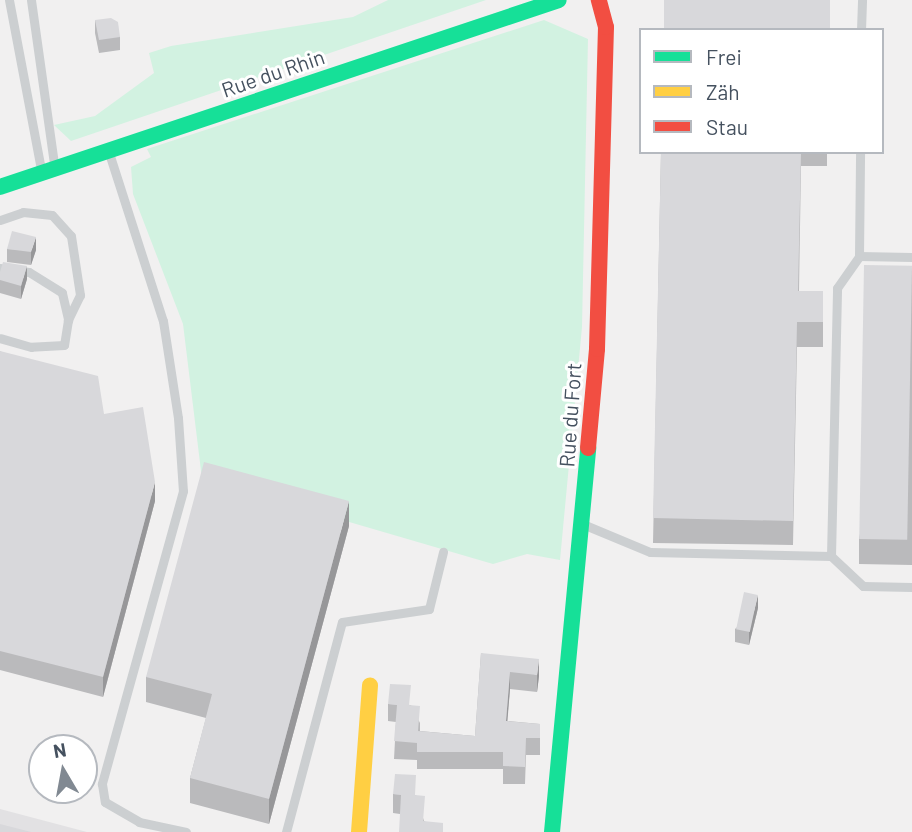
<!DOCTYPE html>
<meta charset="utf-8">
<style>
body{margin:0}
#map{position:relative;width:912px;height:832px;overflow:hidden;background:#f1f0f0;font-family:Barlow,sans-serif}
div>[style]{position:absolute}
.education>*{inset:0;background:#e2e1e3}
.green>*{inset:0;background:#d2f2e1}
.lane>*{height:9px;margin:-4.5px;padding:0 4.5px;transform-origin:4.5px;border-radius:4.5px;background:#cccfd1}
.fast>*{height:16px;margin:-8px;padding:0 8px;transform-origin:8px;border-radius:8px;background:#16e098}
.slow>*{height:16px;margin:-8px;padding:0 8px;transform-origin:8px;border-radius:8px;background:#ffcf43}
.jam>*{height:16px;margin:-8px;padding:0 8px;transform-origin:8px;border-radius:8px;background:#f24e42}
.wall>*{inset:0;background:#bababc}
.shaded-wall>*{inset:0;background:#979799}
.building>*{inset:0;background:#d8d8db;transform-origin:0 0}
span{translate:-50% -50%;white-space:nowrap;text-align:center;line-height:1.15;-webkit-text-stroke:6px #fff;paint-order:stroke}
.street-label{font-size:21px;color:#45515f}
.legend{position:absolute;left:639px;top:28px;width:245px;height:126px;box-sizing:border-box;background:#fff;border:2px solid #b5b9bf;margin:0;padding:9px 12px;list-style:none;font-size:21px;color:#45515f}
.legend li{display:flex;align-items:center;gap:14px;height:35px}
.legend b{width:35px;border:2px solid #b5b9bf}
.north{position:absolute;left:28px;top:734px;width:70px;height:70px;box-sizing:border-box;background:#fff;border:2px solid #b5b9bf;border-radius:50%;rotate:350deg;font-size:19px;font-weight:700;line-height:28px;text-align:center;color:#45515f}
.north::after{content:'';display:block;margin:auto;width:24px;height:32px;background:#818992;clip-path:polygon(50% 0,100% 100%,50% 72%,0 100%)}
</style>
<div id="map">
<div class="education">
<div style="clip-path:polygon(0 809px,87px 832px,0 832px)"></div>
</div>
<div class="green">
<div style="clip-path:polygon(388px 0,486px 0,71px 141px,54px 125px,95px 116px,154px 73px,149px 53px,171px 46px,353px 17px)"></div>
<div style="clip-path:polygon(544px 20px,588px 39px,582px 327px,560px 560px,527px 554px,493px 564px,202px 479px,183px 324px,133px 194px,131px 167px,151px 157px,147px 149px)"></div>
</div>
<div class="lane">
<div style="left:9px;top:0;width:173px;rotate:79.3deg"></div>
<div style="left:31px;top:0;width:166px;rotate:82deg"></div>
<div style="left:861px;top:30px;width:30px;rotate:-88deg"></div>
<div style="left:109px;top:153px;width:176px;rotate:72.2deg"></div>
<div style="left:163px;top:321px;width:98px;rotate:81.2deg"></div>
<div style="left:178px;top:418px;width:73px;rotate:86.1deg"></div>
<div style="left:183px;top:491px;width:304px;rotate:105.5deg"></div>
<div style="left:102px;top:784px;width:18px;rotate:81deg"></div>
<div style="left:105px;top:802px;width:39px;rotate:30deg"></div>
<div style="left:139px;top:822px;width:48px;rotate:12deg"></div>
<div style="left:0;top:220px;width:24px;rotate:-19deg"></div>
<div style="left:23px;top:212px;width:29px;rotate:6deg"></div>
<div style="left:52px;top:215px;width:28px;rotate:48deg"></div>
<div style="left:71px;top:236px;width:60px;rotate:81.3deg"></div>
<div style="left:80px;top:295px;width:28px;rotate:116deg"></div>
<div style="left:859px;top:256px;width:53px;rotate:1.1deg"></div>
<div style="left:0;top:268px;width:29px;rotate:8deg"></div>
<div style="left:29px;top:272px;width:39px;rotate:32deg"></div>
<div style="left:62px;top:293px;width:28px;rotate:77deg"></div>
<div style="left:68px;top:320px;width:25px;rotate:99deg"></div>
<div style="left:64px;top:345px;width:33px;rotate:177deg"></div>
<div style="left:31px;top:347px;width:32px;rotate:-164deg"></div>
<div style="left:585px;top:525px;width:70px;rotate:22.6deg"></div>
<div style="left:650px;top:552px;width:181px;rotate:1.3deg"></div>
<div style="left:831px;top:556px;width:44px;rotate:43.2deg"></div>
<div style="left:863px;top:586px;width:49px;rotate:1.2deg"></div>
<div style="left:831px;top:556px;width:268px;rotate:-88.7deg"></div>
<div style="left:837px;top:288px;width:39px;rotate:-55deg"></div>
<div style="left:859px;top:256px;width:104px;rotate:-89.4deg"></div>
<div style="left:286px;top:832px;width:217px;rotate:-75.1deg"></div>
<div style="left:342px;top:622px;width:88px;rotate:-8.5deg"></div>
<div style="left:429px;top:609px;width:59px;rotate:-76.2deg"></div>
</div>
<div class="fast">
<div style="left:0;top:187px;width:589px;rotate:-18.5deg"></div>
<div style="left:552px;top:832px;width:386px;rotate:-84.6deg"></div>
</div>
<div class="slow">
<div style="left:359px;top:832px;width:147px;rotate:-85.7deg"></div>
</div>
<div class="jam">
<div style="left:588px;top:448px;width:99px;rotate:-84.8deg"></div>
<div style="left:597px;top:349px;width:322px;rotate:-88.4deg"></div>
<div style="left:606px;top:27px;width:28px;rotate:-105deg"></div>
</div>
<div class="wall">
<div style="clip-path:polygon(95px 20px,120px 37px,120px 50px,99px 53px,95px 33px)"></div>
<div style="clip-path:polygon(661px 152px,827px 152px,827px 166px,801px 166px,799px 291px,823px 291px,823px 347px,797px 347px,793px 545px,653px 543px)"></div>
<div style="clip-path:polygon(7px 249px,36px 250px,31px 265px,7px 262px)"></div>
<div style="clip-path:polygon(912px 266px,912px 565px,859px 564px,859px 539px)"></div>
<div style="clip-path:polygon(0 272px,27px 279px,21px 299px,0 293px)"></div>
<div style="clip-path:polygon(0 351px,104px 414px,155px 501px,103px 697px,0 670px)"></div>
<div style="clip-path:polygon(349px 526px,269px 824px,190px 803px,190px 778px,206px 718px,146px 702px,146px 677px)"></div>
<div style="clip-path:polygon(758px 608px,749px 645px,735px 642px,735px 629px)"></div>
<div style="clip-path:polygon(481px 653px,539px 676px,537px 692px,510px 689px,507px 721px,540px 724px,540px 755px,526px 755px,525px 784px,503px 784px,503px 769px,417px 769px,417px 760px,394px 759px,396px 722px,388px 721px,388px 704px,411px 705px,420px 723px,420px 731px,475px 736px)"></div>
<div style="clip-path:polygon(393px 794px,416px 795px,424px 821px,443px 832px,400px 814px,393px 813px)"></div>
</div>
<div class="shaded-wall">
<div style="clip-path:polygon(36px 237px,36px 250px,31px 265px,31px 252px)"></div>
<div style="clip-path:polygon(27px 266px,27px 279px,21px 299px,21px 286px)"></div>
<div style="clip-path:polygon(155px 482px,155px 501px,103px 697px,103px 677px)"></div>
<div style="clip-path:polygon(349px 501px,349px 526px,269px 824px,269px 799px)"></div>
<div style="clip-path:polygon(758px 595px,758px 608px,749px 645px,749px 632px)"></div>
<div style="clip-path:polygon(539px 659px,539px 676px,537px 692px,537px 675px)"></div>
<div style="clip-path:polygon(510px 672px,510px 689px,506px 738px,506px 721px)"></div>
</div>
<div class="building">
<div style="left:664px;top:0;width:166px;height:30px"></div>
<div style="clip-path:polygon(111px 18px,118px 22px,120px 37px,99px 40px,95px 20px)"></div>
<div style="clip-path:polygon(661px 152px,801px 152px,798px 291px,823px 291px,823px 322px,797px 322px,793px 521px,653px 518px)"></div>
<div style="clip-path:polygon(12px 231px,36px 237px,31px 252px,7px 249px)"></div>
<div style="clip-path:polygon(3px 262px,27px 266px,21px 286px,0 280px,0 272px)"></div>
<div style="left:864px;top:265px;width:48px;height:274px;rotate:1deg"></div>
<div style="clip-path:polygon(0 351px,98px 376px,104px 414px,143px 407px,155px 482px,103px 677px,0 651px)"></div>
<div style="clip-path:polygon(204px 462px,349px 501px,269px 799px,190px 778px,212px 694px,146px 677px)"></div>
<div style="left:744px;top:592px;width:14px;height:38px;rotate:12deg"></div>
<div style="clip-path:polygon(481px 653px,539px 659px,537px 675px,510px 672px,506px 721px,540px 724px,540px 738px,526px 738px,525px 767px,503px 766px,503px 752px,417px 752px,417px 743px,394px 741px,397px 705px,388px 704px,390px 684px,411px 685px,409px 705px,420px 706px,418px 731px,475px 736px)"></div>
<div style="clip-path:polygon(395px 774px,416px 775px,415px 795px,425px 796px,423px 821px,443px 823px,443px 832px,399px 832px,401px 795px,393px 794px)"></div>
<div style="clip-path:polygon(0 824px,31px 832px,0 832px)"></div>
</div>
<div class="street-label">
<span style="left:273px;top:73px;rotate:-19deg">Rue du Rhin</span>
<span style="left:570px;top:415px;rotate:-86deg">Rue du Fort</span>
</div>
<ul class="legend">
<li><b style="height:9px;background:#16e098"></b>Frei</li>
<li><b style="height:9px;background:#ffcf43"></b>Zäh</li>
<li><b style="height:9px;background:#f24e42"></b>Stau</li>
</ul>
<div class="north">N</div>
</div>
